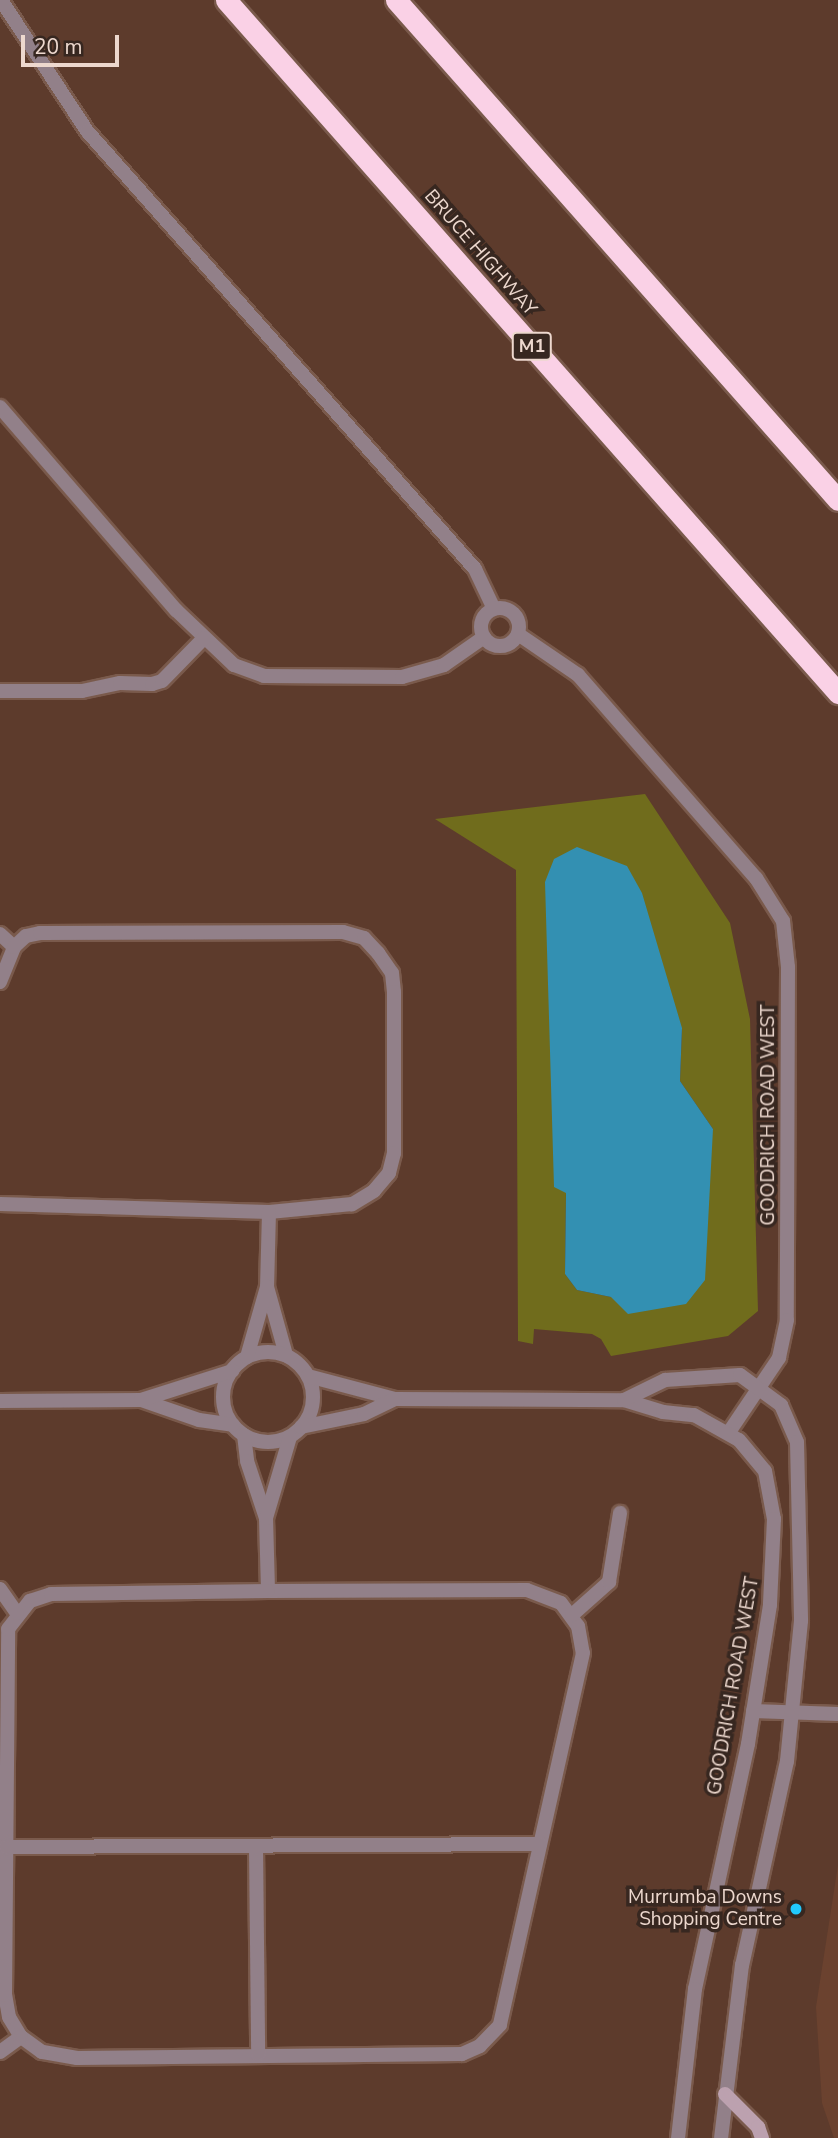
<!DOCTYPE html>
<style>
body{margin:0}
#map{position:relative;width:838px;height:2138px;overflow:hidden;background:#5d3b2c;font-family:"Nunito Sans",sans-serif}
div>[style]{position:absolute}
.built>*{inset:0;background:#6b422f}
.green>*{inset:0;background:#706c1c}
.water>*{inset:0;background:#3390b2}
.roads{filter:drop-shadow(2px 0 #7a5a4c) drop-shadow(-2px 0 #7a5a4c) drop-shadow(0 2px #7a5a4c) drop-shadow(0 -2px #7a5a4c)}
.lane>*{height:14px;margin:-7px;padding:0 7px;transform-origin:7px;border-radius:7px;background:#928089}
.street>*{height:14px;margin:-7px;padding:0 7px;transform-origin:7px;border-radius:7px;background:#928089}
.street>.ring{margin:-7px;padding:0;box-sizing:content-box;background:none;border:14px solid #928089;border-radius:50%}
.secondary>*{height:14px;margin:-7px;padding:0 7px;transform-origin:7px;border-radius:7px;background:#bca1af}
.highway>*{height:21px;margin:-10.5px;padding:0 10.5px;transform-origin:10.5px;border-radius:10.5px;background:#fad1e6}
.dots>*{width:19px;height:19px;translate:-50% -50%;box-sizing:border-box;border:4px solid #372720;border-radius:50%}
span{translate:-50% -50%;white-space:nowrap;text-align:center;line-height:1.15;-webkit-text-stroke:7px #372720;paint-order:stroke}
.shield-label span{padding:2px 5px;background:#372720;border:2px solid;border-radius:5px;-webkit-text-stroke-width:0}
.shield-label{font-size:18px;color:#edd8ce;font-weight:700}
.street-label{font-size:19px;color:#edd8ce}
.poi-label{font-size:19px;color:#edd8ce}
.right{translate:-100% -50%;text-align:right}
.scale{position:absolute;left:21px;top:35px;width:98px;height:32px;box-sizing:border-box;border:4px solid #edd8ce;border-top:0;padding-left:9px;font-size:21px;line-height:24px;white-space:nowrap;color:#edd8ce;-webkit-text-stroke:5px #372720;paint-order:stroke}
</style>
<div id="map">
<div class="built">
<div style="clip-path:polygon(838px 1865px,838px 2138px,834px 2138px,822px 2103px,816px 2007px)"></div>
</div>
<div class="green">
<div style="clip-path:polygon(evenodd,645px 794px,730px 923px,750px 1019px,758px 1311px,728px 1336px,611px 1356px,601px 1339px,592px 1334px,534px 1329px,533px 1344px,518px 1341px,516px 870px,435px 819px,645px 794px,682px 1028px,680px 1081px,713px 1129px,611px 1297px,577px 1290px,565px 1274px,566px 1192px,682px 1028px)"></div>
</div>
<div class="water">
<div style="clip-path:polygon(577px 847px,627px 866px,642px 893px,682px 1028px,680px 1081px,713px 1129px,705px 1280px,686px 1304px,628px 1314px,611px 1297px,577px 1290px,565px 1274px,566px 1193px,554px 1187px,545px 882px,554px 859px)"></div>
</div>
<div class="roads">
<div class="lane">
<div style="left:753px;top:1711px;width:85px;rotate:2deg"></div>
</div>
<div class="street">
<div style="left:1px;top:0;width:157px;rotate:56.7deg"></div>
<div style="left:87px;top:131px;width:585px;rotate:48.46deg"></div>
<div style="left:475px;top:569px;width:44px;rotate:64.6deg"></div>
<div style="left:0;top:407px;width:269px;rotate:49.1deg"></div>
<div style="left:176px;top:610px;width:80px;rotate:43.5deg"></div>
<div style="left:234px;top:665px;width:32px;rotate:20deg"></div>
<div style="left:264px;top:676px;width:138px;rotate:0.4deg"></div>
<div style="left:402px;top:677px;width:44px;rotate:-15.9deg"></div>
<div style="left:444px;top:665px;width:49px;rotate:-35deg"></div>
<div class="ring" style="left:481px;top:608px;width:24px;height:24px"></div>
<div style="left:518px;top:634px;width:73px;rotate:34.3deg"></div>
<div style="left:578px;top:675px;width:270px;rotate:48.8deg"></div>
<div style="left:756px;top:878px;width:51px;rotate:57.9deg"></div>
<div style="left:783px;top:921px;width:46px;rotate:83.8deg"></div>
<div style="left:788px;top:967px;width:353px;rotate:90.2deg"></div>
<div style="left:787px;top:1320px;width:39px;rotate:102deg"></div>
<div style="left:779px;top:1358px;width:89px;rotate:124deg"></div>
<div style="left:0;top:691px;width:82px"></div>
<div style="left:82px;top:691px;width:39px;rotate:-12deg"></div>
<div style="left:120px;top:683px;width:32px;rotate:2deg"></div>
<div style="left:152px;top:684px;width:10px;rotate:-17deg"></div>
<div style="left:162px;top:681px;width:60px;rotate:-45.7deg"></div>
<div style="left:0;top:934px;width:19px;rotate:43deg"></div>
<div style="left:0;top:982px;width:38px;rotate:-68deg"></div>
<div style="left:14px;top:947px;width:16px;rotate:-43deg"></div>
<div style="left:26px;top:936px;width:14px;rotate:-12deg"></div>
<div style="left:40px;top:933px;width:303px;rotate:-0.2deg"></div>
<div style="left:343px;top:932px;width:22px;rotate:16deg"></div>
<div style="left:364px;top:938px;width:21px;rotate:47deg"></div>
<div style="left:378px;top:953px;width:24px;rotate:55deg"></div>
<div style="left:392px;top:973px;width:19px;rotate:84deg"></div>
<div style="left:394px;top:992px;width:161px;rotate:90deg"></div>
<div style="left:394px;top:1153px;width:21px;rotate:104deg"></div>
<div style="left:389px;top:1173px;width:23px;rotate:130deg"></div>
<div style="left:374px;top:1191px;width:26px;rotate:149deg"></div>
<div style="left:352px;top:1204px;width:83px;rotate:174.5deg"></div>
<div style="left:269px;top:1212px;width:269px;rotate:-178.3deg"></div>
<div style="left:269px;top:1212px;width:75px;rotate:91.5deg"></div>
<div style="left:267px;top:1287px;width:71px;rotate:74.4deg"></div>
<div class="ring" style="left:223px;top:1352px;width:76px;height:76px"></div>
<div style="left:247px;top:1357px;width:73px;rotate:-74.1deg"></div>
<div style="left:308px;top:1376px;width:90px;rotate:14.8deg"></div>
<div style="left:395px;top:1399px;width:229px;rotate:0.3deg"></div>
<div style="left:624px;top:1400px;width:41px;rotate:17.1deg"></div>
<div style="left:663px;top:1412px;width:31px;rotate:6deg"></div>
<div style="left:694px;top:1415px;width:51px;rotate:29.1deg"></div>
<div style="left:739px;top:1440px;width:40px;rotate:50deg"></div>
<div style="left:765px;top:1471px;width:49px;rotate:79.4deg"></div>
<div style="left:774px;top:1519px;width:86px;rotate:92.7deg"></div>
<div style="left:770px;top:1605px;width:141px;rotate:99deg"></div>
<div style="left:748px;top:1744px;width:251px;rotate:102.2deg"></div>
<div style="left:695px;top:1989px;width:150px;rotate:96.5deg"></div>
<div style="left:141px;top:1400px;width:61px;rotate:19deg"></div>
<div style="left:199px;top:1420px;width:34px;rotate:8deg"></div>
<div style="left:624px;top:1400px;width:46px;rotate:-26deg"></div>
<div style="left:665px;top:1380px;width:75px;rotate:-3.8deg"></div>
<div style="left:740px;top:1375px;width:51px;rotate:36.2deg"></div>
<div style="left:781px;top:1405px;width:40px;rotate:66.6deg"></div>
<div style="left:797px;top:1442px;width:179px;rotate:88.7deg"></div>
<div style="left:801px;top:1621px;width:141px;rotate:95.7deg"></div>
<div style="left:787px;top:1761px;width:209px;rotate:102.4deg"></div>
<div style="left:742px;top:1965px;width:174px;rotate:96.9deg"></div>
<div style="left:0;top:1401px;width:141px;rotate:-0.4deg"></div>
<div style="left:141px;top:1400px;width:96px;rotate:-17.7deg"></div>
<div style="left:301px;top:1427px;width:64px;rotate:-11.7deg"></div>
<div style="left:364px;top:1414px;width:34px;rotate:-26deg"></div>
<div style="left:244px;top:1435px;width:26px;rotate:83deg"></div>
<div style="left:247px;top:1461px;width:60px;rotate:71.6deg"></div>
<div style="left:266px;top:1518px;width:73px;rotate:88.4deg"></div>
<div style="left:268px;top:1591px;width:259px;rotate:-0.2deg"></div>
<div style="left:527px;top:1590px;width:36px;rotate:21deg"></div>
<div style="left:561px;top:1603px;width:29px;rotate:54deg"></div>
<div style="left:578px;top:1626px;width:27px;rotate:80deg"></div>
<div style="left:583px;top:1653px;width:381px;rotate:102.6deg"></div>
<div style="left:500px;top:2025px;width:29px;rotate:134deg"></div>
<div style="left:480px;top:2046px;width:20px;rotate:156deg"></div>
<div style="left:462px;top:2054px;width:385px;rotate:179.4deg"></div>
<div style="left:77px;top:2058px;width:36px;rotate:-170deg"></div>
<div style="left:42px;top:2052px;width:26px;rotate:-144deg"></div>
<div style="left:21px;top:2037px;width:23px;rotate:-121deg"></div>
<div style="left:9px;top:2017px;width:22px;rotate:-100deg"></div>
<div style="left:5px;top:1995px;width:366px;rotate:-89.5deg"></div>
<div style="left:8px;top:1629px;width:36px;rotate:-52deg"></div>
<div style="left:30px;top:1601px;width:22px;rotate:-18deg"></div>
<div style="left:51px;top:1594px;width:217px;rotate:-0.8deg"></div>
<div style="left:266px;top:1518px;width:84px;rotate:-73.5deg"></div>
<div style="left:0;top:1589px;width:29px;rotate:55deg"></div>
<div style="left:572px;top:1615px;width:50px;rotate:-41.7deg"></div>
<div style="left:609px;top:1582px;width:70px;rotate:-80.9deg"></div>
<div style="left:256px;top:1846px;width:208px;rotate:89.4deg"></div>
<div style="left:6px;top:1847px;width:534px;rotate:-0.32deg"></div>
<div style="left:0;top:2052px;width:26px;rotate:-36deg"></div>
</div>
<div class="secondary">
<div style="left:725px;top:2094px;width:47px;rotate:45deg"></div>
<div style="left:758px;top:2127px;width:12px;rotate:70deg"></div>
</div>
<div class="highway">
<div style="left:226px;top:0;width:925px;rotate:48.55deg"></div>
<div style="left:396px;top:0;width:667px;rotate:48.52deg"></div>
</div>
</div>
<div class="dots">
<div style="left:796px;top:1909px;background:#21c9fd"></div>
</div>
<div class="shield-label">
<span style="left:532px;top:346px">M1</span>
</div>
<div class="street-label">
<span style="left:480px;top:253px;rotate:49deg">BRUCE HIGHWAY</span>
<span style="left:769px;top:1115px;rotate:-90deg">GOODRICH ROAD WEST</span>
<span style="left:734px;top:1686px;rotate:-80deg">GOODRICH ROAD WEST</span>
</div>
<div class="poi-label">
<span class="right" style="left:782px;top:1909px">Murrumba Downs<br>Shopping Centre</span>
</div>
<div class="scale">20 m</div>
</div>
